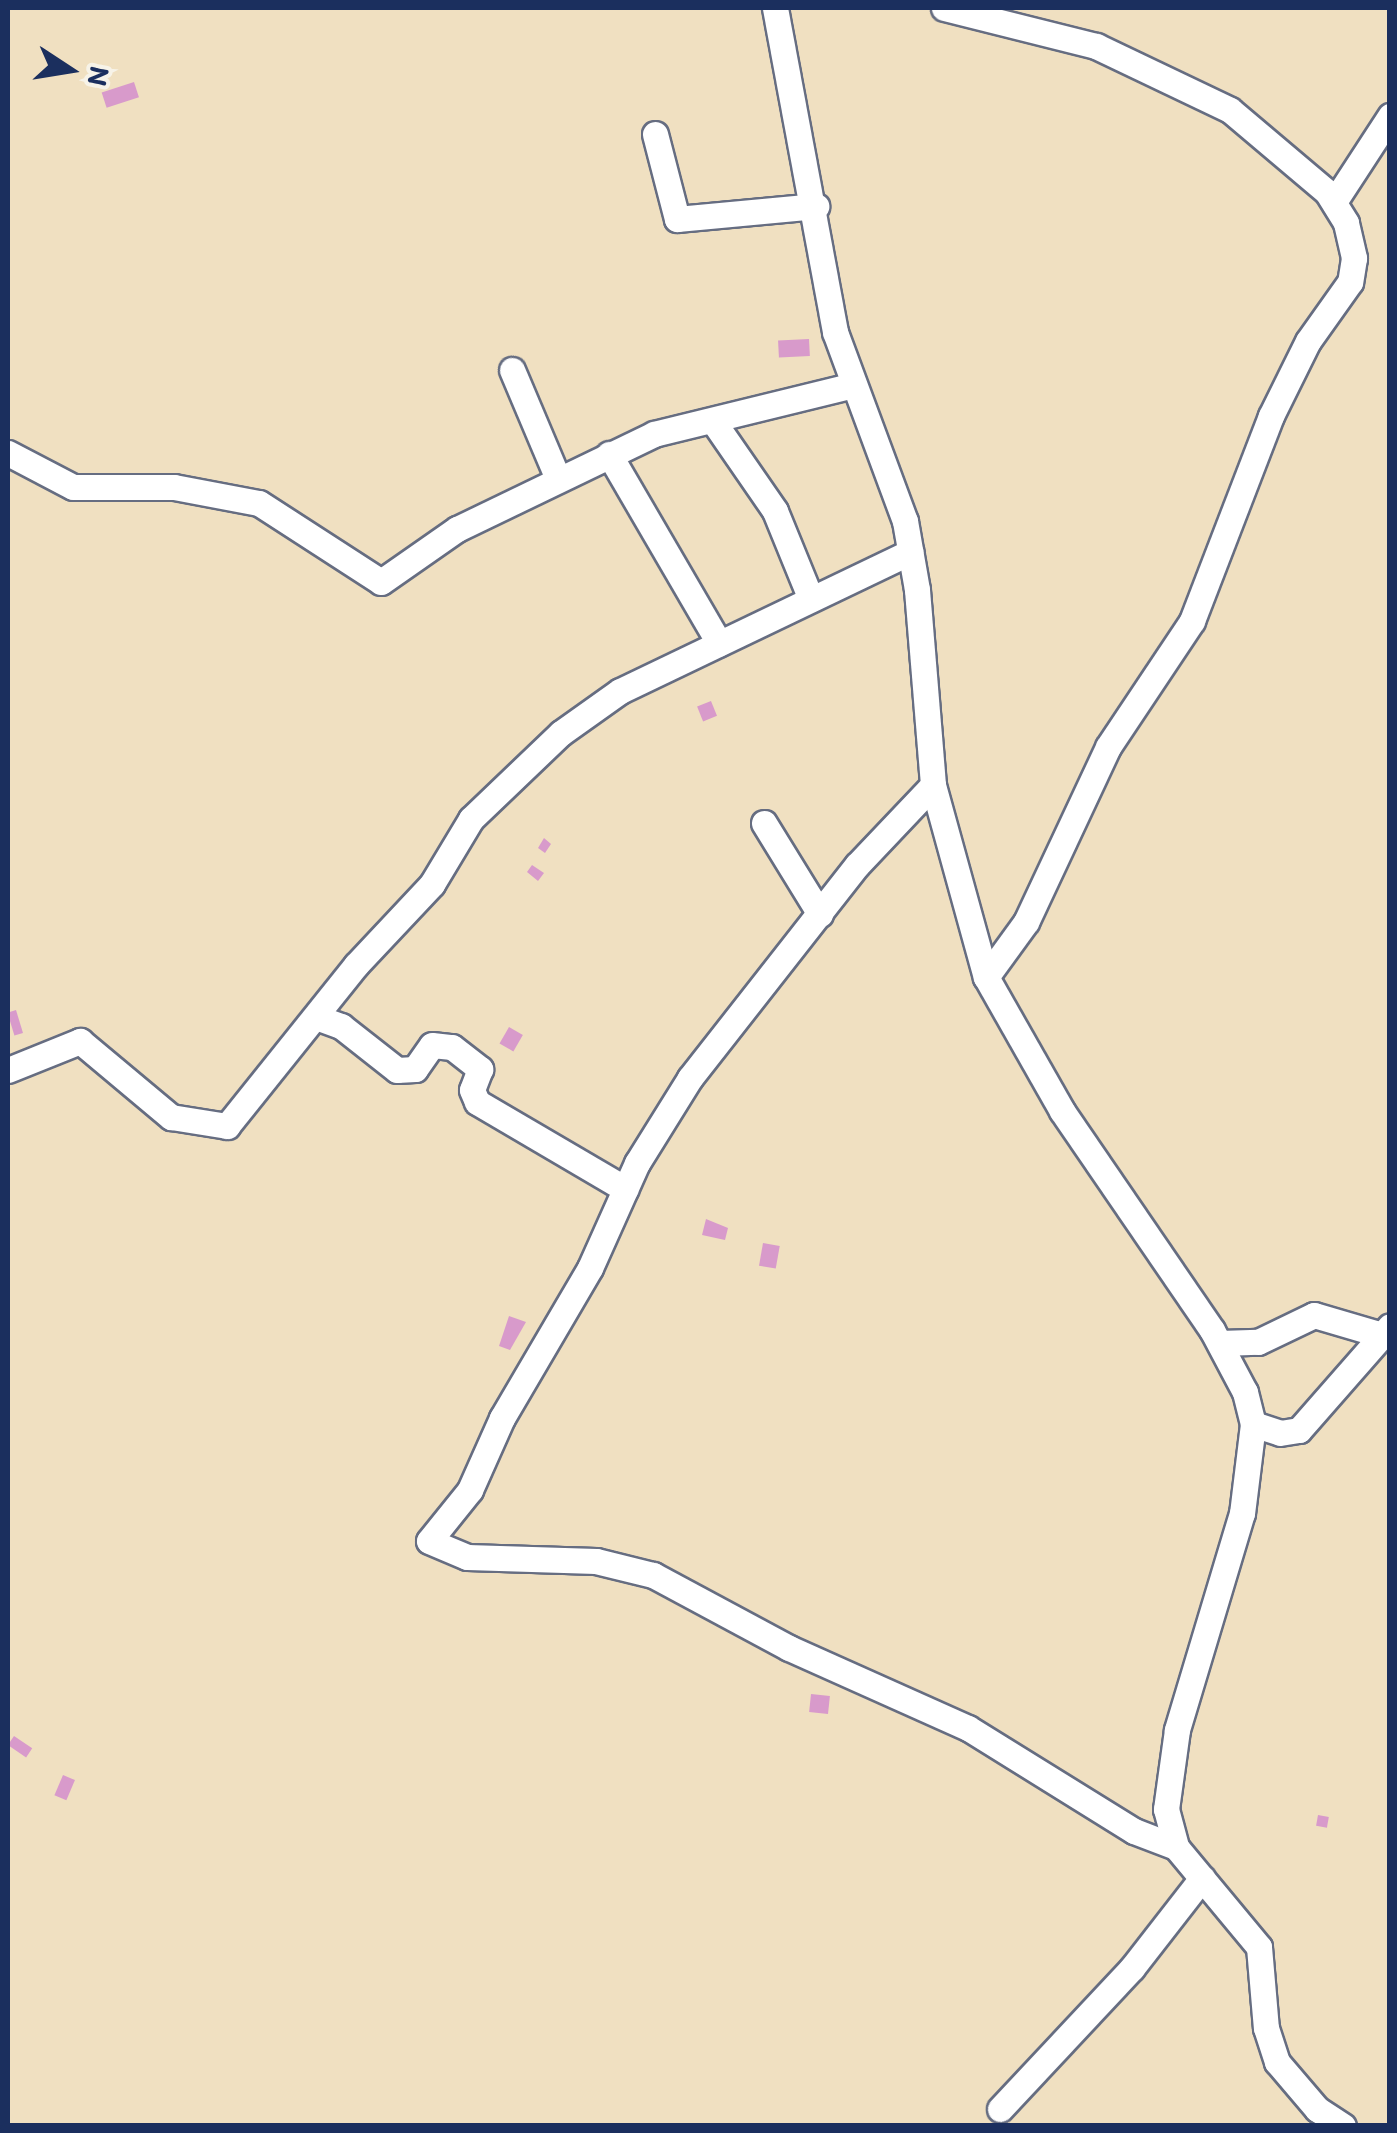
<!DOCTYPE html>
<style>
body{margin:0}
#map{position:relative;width:1397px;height:2133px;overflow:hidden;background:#f0e0c1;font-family:Itim,sans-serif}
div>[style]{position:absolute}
.building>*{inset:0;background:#d89acb;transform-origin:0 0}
.roads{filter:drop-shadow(2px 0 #666d81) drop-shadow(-2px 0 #666d81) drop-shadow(0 2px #666d81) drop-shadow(0 -2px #666d81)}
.minor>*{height:25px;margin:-12.5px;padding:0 12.5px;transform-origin:12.5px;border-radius:12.5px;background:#fff}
span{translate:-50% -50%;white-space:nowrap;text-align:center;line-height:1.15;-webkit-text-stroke:9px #f7f3e8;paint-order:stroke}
.frame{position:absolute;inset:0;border:10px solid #1b2f5e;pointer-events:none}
.north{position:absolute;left:20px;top:20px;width:100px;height:100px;-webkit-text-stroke:8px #f7f3e8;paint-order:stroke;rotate:102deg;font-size:28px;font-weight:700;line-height:40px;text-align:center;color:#1b2f5e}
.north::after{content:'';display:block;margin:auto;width:35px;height:45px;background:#1b2f5e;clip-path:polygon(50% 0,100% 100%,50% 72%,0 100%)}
</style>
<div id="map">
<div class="building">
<div style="left:134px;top:82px;width:16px;height:34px;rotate:72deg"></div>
<div style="left:809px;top:339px;width:17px;height:31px;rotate:87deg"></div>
<div style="left:711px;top:701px;width:16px;height:15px;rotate:68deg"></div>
<div style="clip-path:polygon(544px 838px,551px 844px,545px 853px,538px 848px)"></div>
<div style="clip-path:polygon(532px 865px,544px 873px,538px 881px,527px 872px)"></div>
<div style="left:16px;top:1010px;width:24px;height:9px;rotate:73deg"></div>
<div style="left:509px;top:1027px;width:16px;height:19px;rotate:30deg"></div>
<div style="clip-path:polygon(706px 1219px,728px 1228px,725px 1240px,702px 1235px)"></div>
<div style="left:763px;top:1243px;width:17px;height:23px;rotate:10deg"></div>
<div style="clip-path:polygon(509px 1316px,526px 1322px,510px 1350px,499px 1346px)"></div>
<div style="left:811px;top:1694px;width:19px;height:18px;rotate:6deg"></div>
<div style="left:14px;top:1736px;width:22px;height:11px;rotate:34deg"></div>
<div style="left:63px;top:1775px;width:13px;height:22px;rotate:23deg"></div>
<div style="left:1318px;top:1815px;width:11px;height:11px;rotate:10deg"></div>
</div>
<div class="roads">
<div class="minor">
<div style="left:775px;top:8px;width:330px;rotate:79.5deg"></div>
<div style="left:835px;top:332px;width:202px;rotate:69.7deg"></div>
<div style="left:905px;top:521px;width:70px;rotate:80.1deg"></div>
<div style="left:917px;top:590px;width:196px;rotate:85.3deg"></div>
<div style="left:933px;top:785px;width:199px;rotate:74.6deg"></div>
<div style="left:986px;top:977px;width:154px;rotate:60.4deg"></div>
<div style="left:1062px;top:1111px;width:265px;rotate:55.6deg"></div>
<div style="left:1212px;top:1330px;width:70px;rotate:62deg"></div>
<div style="left:1245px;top:1392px;width:33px;rotate:76deg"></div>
<div style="left:1253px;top:1424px;width:90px;rotate:97deg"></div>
<div style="left:1242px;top:1513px;width:227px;rotate:106.7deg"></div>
<div style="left:1177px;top:1730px;width:80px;rotate:97.9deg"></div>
<div style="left:1166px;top:1809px;width:39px;rotate:75deg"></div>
<div style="left:1176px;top:1847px;width:130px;rotate:50.3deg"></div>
<div style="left:1259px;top:1947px;width:81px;rotate:85.1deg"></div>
<div style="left:1266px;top:2028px;width:36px;rotate:72deg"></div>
<div style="left:1277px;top:2062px;width:62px;rotate:49.6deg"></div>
<div style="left:1317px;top:2109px;width:31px;rotate:33deg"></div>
<div style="left:944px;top:8px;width:157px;rotate:14deg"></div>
<div style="left:1096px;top:46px;width:148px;rotate:25.5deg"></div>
<div style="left:1230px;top:110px;width:127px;rotate:40.2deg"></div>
<div style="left:1327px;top:192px;width:36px;rotate:58deg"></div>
<div style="left:1346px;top:223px;width:36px;rotate:77deg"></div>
<div style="left:1354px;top:258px;width:24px;rotate:99deg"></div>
<div style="left:1350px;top:282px;width:72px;rotate:125.4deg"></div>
<div style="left:1308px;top:341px;width:84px;rotate:116.3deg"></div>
<div style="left:1271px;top:416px;width:220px;rotate:111.1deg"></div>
<div style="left:1192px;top:621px;width:151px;rotate:123.7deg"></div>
<div style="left:1108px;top:747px;width:193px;rotate:115.1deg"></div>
<div style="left:1026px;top:922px;width:68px;rotate:126deg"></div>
<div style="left:655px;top:134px;width:88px;rotate:75.5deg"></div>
<div style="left:677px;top:219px;width:140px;rotate:-5.3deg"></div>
<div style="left:1334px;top:202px;width:103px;rotate:-56.9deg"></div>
<div style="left:512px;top:370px;width:118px;rotate:67.1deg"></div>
<div style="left:713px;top:421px;width:109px;rotate:55.4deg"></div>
<div style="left:775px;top:511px;width:95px;rotate:67.8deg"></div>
<div style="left:8px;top:453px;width:73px;rotate:27.6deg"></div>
<div style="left:73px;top:487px;width:101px"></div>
<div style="left:174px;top:487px;width:86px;rotate:10.7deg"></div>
<div style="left:259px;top:503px;width:145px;rotate:32.9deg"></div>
<div style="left:381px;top:582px;width:93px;rotate:-34.9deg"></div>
<div style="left:457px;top:529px;width:219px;rotate:-25.7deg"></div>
<div style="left:654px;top:434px;width:202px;rotate:-13.8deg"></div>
<div style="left:609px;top:454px;width:219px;rotate:59.8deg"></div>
<div style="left:933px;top:785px;width:110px;rotate:133.5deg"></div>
<div style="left:857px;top:865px;width:271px;rotate:128.1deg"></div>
<div style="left:690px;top:1078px;width:100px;rotate:121.9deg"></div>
<div style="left:637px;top:1163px;width:115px;rotate:114.1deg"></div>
<div style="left:590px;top:1268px;width:174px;rotate:120.4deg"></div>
<div style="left:502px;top:1418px;width:79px;rotate:114deg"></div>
<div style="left:470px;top:1490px;width:65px;rotate:128.8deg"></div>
<div style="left:429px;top:1541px;width:41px;rotate:22.8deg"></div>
<div style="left:467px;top:1557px;width:129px;rotate:1.8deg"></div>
<div style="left:596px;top:1561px;width:59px;rotate:13.8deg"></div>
<div style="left:653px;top:1575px;width:154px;rotate:28.2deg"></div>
<div style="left:789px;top:1648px;width:196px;rotate:24.1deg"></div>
<div style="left:968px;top:1728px;width:195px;rotate:31.8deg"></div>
<div style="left:1134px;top:1831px;width:45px;rotate:20.9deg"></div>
<div style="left:764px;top:823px;width:107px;rotate:58.4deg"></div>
<div style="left:316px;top:1017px;width:27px;rotate:20deg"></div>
<div style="left:341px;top:1026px;width:71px;rotate:38.2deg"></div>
<div style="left:397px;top:1070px;width:18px;rotate:-3deg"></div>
<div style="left:415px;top:1069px;width:29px;rotate:-55deg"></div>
<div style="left:432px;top:1045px;width:20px;rotate:6deg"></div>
<div style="left:452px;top:1047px;width:36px;rotate:38deg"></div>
<div style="left:480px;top:1069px;width:22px;rotate:111deg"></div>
<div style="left:472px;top:1090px;width:13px;rotate:67deg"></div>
<div style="left:477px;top:1102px;width:172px;rotate:30.4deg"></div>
<div style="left:8px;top:1070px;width:78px;rotate:-21.9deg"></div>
<div style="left:80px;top:1041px;width:119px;rotate:39.9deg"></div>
<div style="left:171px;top:1117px;width:57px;rotate:9.1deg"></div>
<div style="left:227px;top:1126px;width:206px;rotate:-51.3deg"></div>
<div style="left:356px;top:965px;width:111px;rotate:-46.8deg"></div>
<div style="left:432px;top:884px;width:76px;rotate:-59deg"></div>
<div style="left:471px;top:819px;width:124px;rotate:-43.7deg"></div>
<div style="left:561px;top:733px;width:72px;rotate:-35.4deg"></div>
<div style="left:620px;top:691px;width:322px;rotate:-25.6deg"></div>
<div style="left:1220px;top:1343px;width:38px;rotate:-2deg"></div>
<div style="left:1258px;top:1342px;width:62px;rotate:-25.7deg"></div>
<div style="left:1314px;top:1315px;width:71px;rotate:16.4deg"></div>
<div style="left:1253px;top:1424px;width:28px;rotate:18deg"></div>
<div style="left:1280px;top:1433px;width:19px;rotate:-9deg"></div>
<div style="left:1299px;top:1430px;width:138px;rotate:-48.8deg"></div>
<div style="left:1000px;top:2109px;width:193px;rotate:-46.9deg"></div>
<div style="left:1132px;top:1968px;width:114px;rotate:-52.1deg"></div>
</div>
</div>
<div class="frame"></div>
<div class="north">N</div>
</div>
